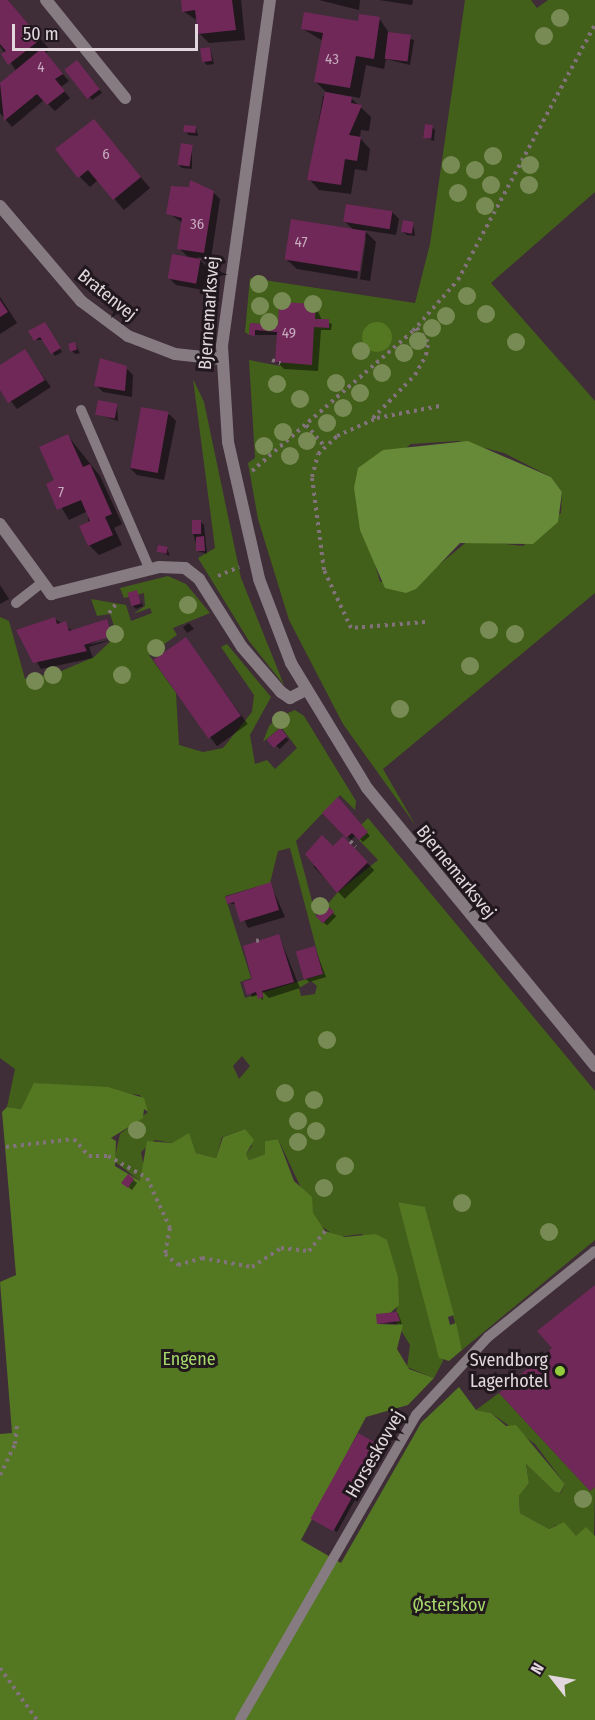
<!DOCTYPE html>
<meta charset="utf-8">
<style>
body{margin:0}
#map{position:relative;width:595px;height:1720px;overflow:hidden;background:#3f2d38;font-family:"Fira Sans Condensed",sans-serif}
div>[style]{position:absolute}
.green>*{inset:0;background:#43601a}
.forest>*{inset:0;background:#547722}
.round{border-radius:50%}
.water>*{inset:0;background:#668a37}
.shadow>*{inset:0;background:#0007;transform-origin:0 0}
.building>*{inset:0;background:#702859;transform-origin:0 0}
.path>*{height:4px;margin-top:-2px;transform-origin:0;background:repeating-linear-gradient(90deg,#82727c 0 3px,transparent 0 7.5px)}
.service>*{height:10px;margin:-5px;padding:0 5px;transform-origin:5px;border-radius:5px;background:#857b81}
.minor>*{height:12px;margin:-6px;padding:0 6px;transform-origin:6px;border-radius:6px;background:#857b81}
.tertiary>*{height:12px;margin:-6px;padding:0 6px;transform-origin:6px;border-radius:6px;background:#857b81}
.trees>*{width:18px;height:18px;margin:-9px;border-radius:50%;background:#788b54}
.dots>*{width:16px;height:16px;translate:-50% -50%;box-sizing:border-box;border:3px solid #20181d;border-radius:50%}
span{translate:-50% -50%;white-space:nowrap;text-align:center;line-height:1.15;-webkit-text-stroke:6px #20181d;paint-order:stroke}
.number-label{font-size:15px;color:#c6abbd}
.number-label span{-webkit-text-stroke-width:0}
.street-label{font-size:18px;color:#e3d7de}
.park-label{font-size:18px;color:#a7d86b}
.poi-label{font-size:18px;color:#e3d7de}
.right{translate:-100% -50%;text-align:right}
.north{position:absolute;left:523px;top:1648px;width:60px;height:60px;-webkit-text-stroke:4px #20181d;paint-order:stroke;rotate:301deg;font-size:16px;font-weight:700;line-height:24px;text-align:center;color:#e3d7de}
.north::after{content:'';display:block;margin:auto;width:21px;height:27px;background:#e3d7de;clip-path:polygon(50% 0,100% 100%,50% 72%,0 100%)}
.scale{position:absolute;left:12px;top:24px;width:186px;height:27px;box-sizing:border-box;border:3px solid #e3d7de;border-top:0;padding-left:8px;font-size:18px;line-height:21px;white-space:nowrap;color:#e3d7de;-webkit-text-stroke:4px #20181d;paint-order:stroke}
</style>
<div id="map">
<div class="green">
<div style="clip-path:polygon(evenodd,465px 0,531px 0,537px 8px,548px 0,595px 0,595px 192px,491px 283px,595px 401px,595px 593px,383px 769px,416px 826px,343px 724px,289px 620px,258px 519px,248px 463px,255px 458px,249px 360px,280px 366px,279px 326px,250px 323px,249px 335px,245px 332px,250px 278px,415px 303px,430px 244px,465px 0,458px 441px,504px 453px,551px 477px,562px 492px,561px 513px,523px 546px,469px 540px,435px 568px,380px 582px,354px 488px,411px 444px,458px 441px)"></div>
<div style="clip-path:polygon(193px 379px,204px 402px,241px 578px,284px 685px,249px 641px,198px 558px,215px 548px)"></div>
<div style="clip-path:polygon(evenodd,168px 576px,186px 584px,210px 613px,173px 628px,177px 635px,149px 655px,176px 693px,179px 745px,203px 752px,223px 748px,252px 712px,254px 695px,221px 647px,227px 644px,271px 697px,250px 735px,255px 764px,267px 760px,275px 769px,297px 748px,281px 727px,263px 742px,269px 726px,275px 720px,283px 727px,287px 720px,279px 717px,295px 710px,304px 716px,356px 801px,355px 810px,340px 795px,296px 841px,316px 916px,324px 923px,334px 912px,327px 905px,337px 893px,378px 860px,359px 840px,367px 832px,361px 825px,368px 818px,595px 1091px,595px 1240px,462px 1350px,425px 1208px,398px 1202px,443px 1361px,434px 1378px,407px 1367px,410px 1345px,396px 1322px,398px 1277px,362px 1234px,337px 1237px,318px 1224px,278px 1139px,265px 1141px,265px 1154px,249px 1160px,246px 1154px,252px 1146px,245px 1129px,222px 1137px,216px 1158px,196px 1153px,189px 1134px,172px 1143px,155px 1140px,141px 1152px,145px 1173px,140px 1181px,114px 1161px,120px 1134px,148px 1112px,140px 1095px,35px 1083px,21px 1109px,7px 1107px,15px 1069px,0 1058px,0 617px,9px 621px,25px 679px,59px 672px,94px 657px,117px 635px,110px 614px,97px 616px,91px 599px,126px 605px,131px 621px,152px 613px,150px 608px,133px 614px,145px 606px,144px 593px,124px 598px,120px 588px,168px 576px,290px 848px,323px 974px,245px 998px,240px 982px,251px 978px,225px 896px,270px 883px,278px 851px,290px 848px,168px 576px,311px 981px,317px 986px,315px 994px,301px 996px,299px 988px,311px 981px,168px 576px,242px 1056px,250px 1066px,239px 1079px,233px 1066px,242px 1056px)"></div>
<div style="clip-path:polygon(499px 1393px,590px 1491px,595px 1487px,594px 1536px,576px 1536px,556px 1525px,549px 1529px,520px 1513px,519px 1496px,529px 1483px,526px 1464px,555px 1492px,561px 1493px,565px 1484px,535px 1444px,491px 1413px,476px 1410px)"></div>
</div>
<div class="forest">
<div class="round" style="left:362px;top:322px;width:30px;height:30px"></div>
<div style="clip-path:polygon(34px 1083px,108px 1087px,144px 1098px,148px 1112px,144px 1109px,143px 1118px,111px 1138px,116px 1141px,115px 1166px,140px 1181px,147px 1141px,172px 1143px,189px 1133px,196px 1153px,216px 1158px,223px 1137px,245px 1129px,254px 1140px,246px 1154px,249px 1160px,265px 1154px,265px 1141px,278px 1139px,294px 1181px,312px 1197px,313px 1213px,325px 1231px,345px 1237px,376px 1234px,387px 1240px,398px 1277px,399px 1305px,378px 1324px,403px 1325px,397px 1349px,409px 1369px,434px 1378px,408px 1405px,366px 1417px,301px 1540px,341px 1563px,421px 1423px,459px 1387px,476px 1410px,491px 1413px,506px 1426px,516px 1425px,565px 1484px,560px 1493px,555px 1492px,526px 1464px,529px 1483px,519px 1496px,520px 1513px,549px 1529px,564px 1522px,576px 1536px,586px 1527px,595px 1536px,595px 1720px,0 1720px,0 1434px,12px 1433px,0 1282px,16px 1275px,2px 1112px,7px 1107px,21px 1109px)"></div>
<div style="clip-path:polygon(398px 1202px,425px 1207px,454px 1315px,448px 1317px,450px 1325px,456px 1323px,462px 1350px,449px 1361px,439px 1358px)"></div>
</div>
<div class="water">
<div style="clip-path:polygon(468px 441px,551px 477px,562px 492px,558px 522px,533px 544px,460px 543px,416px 589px,406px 593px,385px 588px,360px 530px,354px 488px,358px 468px,383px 450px)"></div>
</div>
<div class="shadow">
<div style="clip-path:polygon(0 0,8px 0,50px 50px,45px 54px,69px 81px,61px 87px,70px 98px,55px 111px,44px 100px,12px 127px,0 113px,0 85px,16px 71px,0 46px)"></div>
<div style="clip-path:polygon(182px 0,241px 0,245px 40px,209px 43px,199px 33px,198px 21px,183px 11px)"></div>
<div style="clip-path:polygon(319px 0,360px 0,359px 10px)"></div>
<div style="clip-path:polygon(379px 0,413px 0,412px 5px)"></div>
<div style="clip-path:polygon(379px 18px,389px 33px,414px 40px,410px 65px,386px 59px,384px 69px,366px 65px,360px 98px,326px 92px,316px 82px,323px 41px,303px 29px)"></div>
<div style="clip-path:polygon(210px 48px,214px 64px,207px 65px,203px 61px)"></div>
<div style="clip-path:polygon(80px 65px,102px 93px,92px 100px,67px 70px)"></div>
<div style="clip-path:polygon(323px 96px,350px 97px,371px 117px,369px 131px,361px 130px,360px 138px,370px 149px,367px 171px,355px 169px,351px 194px,319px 190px,309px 179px)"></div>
<div style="clip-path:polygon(93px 121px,150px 188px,124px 210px,98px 180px,90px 187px,80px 177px)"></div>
<div style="clip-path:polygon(185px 126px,196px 128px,198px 136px,188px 135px)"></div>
<div style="clip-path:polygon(432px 127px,435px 130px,434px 141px,424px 137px)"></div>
<div style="clip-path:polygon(192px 146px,192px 169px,182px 168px,178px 164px)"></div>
<div style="clip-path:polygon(213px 192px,220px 199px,211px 259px,197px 257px,207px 267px,203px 290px,176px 285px,169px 278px,189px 258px,179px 248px,183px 223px,168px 213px)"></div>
<div style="clip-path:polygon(evenodd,392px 212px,399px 219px,396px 235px,364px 230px,376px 242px,370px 281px,297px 269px,286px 259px,354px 230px,345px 222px,392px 212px,363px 238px,366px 238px,360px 279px,357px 279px,363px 238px)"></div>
<div style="clip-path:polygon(413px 223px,415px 236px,407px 235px,403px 232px)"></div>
<div style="clip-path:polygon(0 297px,17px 323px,0 334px)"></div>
<div style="clip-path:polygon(315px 306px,322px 320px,332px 324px,331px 330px,321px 330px,318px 371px,284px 369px,277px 362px,279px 335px,250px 335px,251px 325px,279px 328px)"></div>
<div style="clip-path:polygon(46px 326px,62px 352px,55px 356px,44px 340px,35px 340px)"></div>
<div style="clip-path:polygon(75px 344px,80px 353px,75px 354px,72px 351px)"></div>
<div style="clip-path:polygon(25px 351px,51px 387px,17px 409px,0 387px,0 367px)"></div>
<div style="clip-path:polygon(126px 368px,133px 375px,132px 397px,103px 392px,96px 385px)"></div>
<div style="clip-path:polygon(117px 405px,118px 421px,97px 414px)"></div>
<div style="clip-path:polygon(169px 414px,176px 421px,164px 480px,137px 475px,130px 468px)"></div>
<div style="clip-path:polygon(68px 436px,100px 476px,122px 524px,114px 528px,122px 545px,99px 555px,89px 545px,88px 511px,69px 520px,48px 485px,56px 481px)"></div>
<div style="clip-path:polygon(201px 522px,204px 525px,207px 554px,198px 551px,193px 533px)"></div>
<div style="clip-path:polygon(167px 548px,170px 556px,158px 551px)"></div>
<div style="clip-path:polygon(0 585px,9px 599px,0 604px)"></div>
<div style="clip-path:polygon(136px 591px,143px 606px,136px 609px,133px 606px)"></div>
<div style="clip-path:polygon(55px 619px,73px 631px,106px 621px,113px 634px,88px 645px,114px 639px,89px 647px,93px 658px,41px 669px,18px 631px)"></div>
<div style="clip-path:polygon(189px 623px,194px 629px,187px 633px,183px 627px)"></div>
<div style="left:186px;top:639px;width:105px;height:38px;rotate:54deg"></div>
<div style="left:279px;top:730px;width:14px;height:13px;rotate:45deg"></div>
<div style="clip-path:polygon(341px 802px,370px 836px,363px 842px,356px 835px,351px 840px,324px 813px)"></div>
<div style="left:343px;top:838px;width:45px;height:41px;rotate:46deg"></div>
<div style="clip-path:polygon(270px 883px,285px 917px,248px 928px,237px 905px,229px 903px,234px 894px)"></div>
<div style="left:327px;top:907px;width:13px;height:13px;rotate:45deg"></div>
<div style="clip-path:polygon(279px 936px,300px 988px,269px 998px,263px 992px,263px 1001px,259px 995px,251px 997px,254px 980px)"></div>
<div style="clip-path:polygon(315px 948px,326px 977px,309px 982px,306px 979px)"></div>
<div style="clip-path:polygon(128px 1176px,137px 1183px,132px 1190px,127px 1186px)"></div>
<div style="clip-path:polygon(398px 1313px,402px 1324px,379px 1323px,378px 1315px)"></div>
<div style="clip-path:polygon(380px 1447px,383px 1450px,337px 1532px,315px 1520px)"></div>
</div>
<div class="building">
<div style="clip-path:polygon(0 0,8px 0,41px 39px,8px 65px,1px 54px,6px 51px,0 44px)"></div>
<div style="clip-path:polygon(181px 0,232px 0,236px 30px,198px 34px,195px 10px,182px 12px)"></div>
<div style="clip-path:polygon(304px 12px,358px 21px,359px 14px,380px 17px,374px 59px,356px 56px,350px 88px,314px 82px,323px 33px,301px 29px)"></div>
<div style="left:388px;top:32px;width:23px;height:27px;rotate:7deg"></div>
<div style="left:210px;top:47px;width:14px;height:10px;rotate:82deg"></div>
<div style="clip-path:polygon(42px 48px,63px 74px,55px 79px,65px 91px,47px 105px,37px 94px,4px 121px,0 83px)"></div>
<div style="left:77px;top:60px;width:37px;height:16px;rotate:52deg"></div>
<div style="clip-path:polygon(325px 92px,352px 97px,351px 103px,362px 105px,349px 135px,361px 137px,357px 161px,345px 159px,341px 185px,307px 180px)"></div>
<div style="clip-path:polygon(94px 119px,141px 177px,113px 200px,88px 170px,78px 178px,55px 149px)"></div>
<div style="left:425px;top:124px;width:8px;height:14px;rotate:7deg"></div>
<div style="left:184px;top:125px;width:12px;height:7px;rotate:5deg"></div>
<div style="left:181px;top:143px;width:12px;height:22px;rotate:9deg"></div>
<div style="clip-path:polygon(190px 180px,214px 191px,204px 253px,177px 249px,182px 218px,166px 214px,171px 186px,189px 187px)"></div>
<div style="left:346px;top:204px;width:47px;height:18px;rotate:9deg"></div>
<div style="left:291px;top:219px;width:76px;height:41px;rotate:9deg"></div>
<div style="left:403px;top:220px;width:11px;height:12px;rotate:10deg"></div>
<div style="left:172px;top:254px;width:29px;height:25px;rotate:10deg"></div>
<div style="clip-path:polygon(0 300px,8px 312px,0 317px)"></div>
<div style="clip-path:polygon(279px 302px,316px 304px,315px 319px,329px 319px,329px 328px,314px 327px,312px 365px,275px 362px,277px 332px,255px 330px,255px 336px,249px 335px,250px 323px,278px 325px)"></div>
<div style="clip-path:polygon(45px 322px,61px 348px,51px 354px,40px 337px,34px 341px,28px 331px)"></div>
<div style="left:75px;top:342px;width:8px;height:7px;rotate:76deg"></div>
<div style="clip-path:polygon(25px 349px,45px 380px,8px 403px,0 390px,0 365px)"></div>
<div style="clip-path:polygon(100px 358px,127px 366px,125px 391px,94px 386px)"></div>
<div style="left:98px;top:400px;width:20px;height:15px;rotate:11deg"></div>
<div style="left:141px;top:407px;width:28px;height:62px;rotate:10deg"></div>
<div style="clip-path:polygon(68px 434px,83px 467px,90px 464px,112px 514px,105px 517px,113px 535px,88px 546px,79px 526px,90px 521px,81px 500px,57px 510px,46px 484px,54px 480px,39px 447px)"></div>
<div style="left:192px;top:520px;width:9px;height:14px"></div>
<div style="clip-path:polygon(204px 536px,205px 551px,196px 551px,196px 537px)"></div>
<div style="left:158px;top:545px;width:10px;height:7px;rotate:11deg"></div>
<div style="left:137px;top:590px;width:14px;height:10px;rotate:73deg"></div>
<div style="clip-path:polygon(55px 617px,57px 624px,66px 621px,69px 631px,107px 619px,112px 636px,84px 645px,87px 651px,33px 663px,16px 630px)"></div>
<div style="left:186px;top:637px;width:96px;height:40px;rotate:55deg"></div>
<div style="left:280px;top:728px;width:11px;height:18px;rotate:49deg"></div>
<div style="clip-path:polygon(338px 797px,368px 832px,359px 840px,352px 833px,346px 838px,322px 813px)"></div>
<div style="clip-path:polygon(322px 835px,333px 846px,343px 836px,368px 862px,337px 893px,305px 854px)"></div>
<div style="clip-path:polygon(271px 882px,279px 910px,240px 922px,234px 902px,227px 904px,225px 897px)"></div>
<div style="left:327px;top:905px;width:10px;height:16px;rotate:45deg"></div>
<div style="clip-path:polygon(279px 934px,294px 982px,262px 991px,264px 997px,258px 999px,256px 992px,247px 995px,243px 982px,252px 979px,243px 946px)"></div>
<div style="left:315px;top:946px;width:29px;height:20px;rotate:74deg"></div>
<div style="clip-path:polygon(128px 1174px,134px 1179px,128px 1188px,121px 1183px)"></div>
<div style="clip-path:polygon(595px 1285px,595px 1487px,590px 1491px,499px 1393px,552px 1348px,537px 1331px)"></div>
<div style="clip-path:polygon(397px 1312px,400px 1321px,377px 1324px,376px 1314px)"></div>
<div style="left:358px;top:1433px;width:26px;height:98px;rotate:29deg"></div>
</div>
<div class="path">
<div style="left:272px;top:360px;width:9px;rotate:21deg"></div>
<div style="left:373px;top:418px;width:60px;rotate:-45.7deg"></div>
<div style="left:415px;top:375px;width:23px;rotate:-61deg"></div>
<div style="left:426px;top:355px;width:13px;rotate:-81deg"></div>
<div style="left:428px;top:342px;width:19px;rotate:-129deg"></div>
<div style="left:306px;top:425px;width:28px;rotate:49deg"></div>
<div style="left:252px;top:471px;width:213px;rotate:-41deg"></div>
<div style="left:413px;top:331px;width:68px;rotate:-48.6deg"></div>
<div style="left:458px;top:280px;width:289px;rotate:-61.8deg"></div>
<div style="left:218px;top:576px;width:23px;rotate:-23deg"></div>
<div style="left:109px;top:613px;width:11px;rotate:-52deg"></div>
<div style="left:425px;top:622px;width:74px;rotate:175.4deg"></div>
<div style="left:351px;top:628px;width:64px;rotate:-115deg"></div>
<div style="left:324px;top:570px;width:94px;rotate:-97.4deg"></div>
<div style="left:312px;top:477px;width:24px;rotate:-75deg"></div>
<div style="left:318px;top:454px;width:26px;rotate:-43deg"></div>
<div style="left:337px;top:436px;width:44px;rotate:-24.2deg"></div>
<div style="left:377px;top:418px;width:64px;rotate:-10.8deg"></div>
<div style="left:350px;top:841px;width:8px;rotate:45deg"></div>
<div style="left:256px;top:941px;width:4px;rotate:-14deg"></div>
<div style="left:6px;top:1147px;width:68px;rotate:-6.7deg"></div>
<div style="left:74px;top:1139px;width:23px;rotate:49deg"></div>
<div style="left:89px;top:1156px;width:19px"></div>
<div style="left:108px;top:1156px;width:45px;rotate:29.4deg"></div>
<div style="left:147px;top:1178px;width:55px;rotate:65.3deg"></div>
<div style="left:170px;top:1228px;width:26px;rotate:101deg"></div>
<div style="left:165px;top:1254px;width:17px;rotate:40deg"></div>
<div style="left:178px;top:1265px;width:25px;rotate:-16deg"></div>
<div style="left:202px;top:1258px;width:51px;rotate:10.2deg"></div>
<div style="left:252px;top:1267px;width:35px;rotate:-33deg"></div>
<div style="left:281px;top:1248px;width:28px;rotate:6deg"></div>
<div style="left:309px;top:1251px;width:26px;rotate:-51deg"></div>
<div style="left:0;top:1475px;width:34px;rotate:-64deg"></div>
<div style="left:15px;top:1444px;width:18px;rotate:-84deg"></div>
<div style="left:0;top:1668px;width:64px;rotate:54.6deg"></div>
</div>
<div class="service">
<div style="left:81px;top:410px;width:174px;rotate:66.7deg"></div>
<div style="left:16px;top:603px;width:29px;rotate:-38deg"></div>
<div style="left:240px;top:1720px;width:352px;rotate:-60deg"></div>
<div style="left:416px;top:1415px;width:106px;rotate:-47.3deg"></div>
<div style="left:488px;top:1337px;width:137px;rotate:-38.8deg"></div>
</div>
<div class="minor">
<div style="left:46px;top:0;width:126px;rotate:51.1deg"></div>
<div style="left:0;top:524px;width:87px;rotate:53.9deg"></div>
<div style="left:51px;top:594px;width:111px;rotate:-14deg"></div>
<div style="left:159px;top:567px;width:26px;rotate:2deg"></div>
<div style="left:185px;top:568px;width:18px;rotate:38deg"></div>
<div style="left:199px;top:579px;width:80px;rotate:57.7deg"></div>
<div style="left:242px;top:647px;width:60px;rotate:49.1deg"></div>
<div style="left:281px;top:692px;width:11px;rotate:34deg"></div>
<div style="left:290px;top:698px;width:18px;rotate:-27deg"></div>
</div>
<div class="tertiary">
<div style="left:270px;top:0;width:349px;rotate:97.9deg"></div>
<div style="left:222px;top:346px;width:96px;rotate:86.4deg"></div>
<div style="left:228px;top:442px;width:140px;rotate:77.2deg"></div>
<div style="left:259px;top:579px;width:90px;rotate:69.1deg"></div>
<div style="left:291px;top:663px;width:146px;rotate:58.7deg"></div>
<div style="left:367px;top:788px;width:360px;rotate:50.6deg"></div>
<div style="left:0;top:206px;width:125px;rotate:49.5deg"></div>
<div style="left:81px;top:301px;width:59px;rotate:36.7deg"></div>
<div style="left:128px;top:336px;width:50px;rotate:21deg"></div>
<div style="left:175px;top:354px;width:47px;rotate:6.1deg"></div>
</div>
<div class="trees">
<div style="left:560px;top:18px"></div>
<div style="left:544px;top:36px"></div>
<div style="left:493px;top:156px"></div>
<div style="left:451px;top:165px"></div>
<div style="left:530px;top:165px"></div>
<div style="left:475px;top:170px"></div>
<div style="left:491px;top:185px"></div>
<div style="left:529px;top:185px"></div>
<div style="left:458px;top:193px"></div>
<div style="left:485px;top:206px"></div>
<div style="left:259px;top:284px"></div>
<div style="left:467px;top:296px"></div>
<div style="left:282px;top:301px"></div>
<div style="left:313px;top:304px"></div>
<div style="left:260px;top:306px"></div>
<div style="left:486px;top:314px"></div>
<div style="left:446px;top:316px"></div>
<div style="left:269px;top:322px"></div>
<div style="left:432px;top:328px"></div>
<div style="left:418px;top:341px"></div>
<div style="left:516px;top:342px"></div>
<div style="left:361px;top:351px"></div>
<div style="left:404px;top:353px"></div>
<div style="left:382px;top:373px"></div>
<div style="left:336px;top:383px"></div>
<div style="left:277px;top:384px"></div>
<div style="left:360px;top:393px"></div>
<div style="left:300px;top:399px"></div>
<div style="left:343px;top:408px"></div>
<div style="left:327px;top:423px"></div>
<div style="left:283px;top:432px"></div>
<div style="left:307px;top:441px"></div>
<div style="left:264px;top:446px"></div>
<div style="left:290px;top:456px"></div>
<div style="left:188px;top:605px"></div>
<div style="left:489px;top:630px"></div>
<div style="left:115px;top:634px"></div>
<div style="left:515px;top:634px"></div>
<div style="left:156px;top:648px"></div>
<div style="left:470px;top:666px"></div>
<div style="left:53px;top:675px"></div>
<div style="left:122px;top:675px"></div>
<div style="left:35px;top:681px"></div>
<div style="left:400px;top:709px"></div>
<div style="left:281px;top:720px"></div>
<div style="left:320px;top:906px"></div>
<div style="left:327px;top:1040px"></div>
<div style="left:285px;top:1093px"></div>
<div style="left:314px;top:1100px"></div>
<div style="left:298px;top:1121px"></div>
<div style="left:137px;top:1130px"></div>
<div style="left:316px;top:1131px"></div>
<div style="left:298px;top:1142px"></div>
<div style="left:345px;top:1166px"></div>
<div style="left:324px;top:1188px"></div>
<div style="left:462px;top:1203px"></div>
<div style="left:549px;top:1232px"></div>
<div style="left:583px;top:1499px"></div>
</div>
<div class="dots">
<div style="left:560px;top:1371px;background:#93cd3d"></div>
</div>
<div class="number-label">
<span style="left:332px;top:60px">43</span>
<span style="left:41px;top:68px">4</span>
<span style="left:106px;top:155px">6</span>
<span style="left:197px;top:225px">36</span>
<span style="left:301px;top:243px">47</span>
<span style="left:289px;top:334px">49</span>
<span style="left:61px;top:493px">7</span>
</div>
<div class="street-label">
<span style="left:107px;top:295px;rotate:39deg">Bratenvej</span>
<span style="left:209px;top:313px;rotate:-86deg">Bjernemarksvej</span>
<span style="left:456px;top:872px;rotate:51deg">Bjernemarksvej</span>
<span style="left:375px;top:1454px;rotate:-60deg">Horseskovvej</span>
</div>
<div class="park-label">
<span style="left:189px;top:1359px">Engene</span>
<span style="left:449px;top:1605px">Østerskov</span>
</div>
<div class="poi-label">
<span class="right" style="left:548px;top:1371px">Svendborg<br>Lagerhotel</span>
</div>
<div class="north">N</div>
<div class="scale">50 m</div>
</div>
